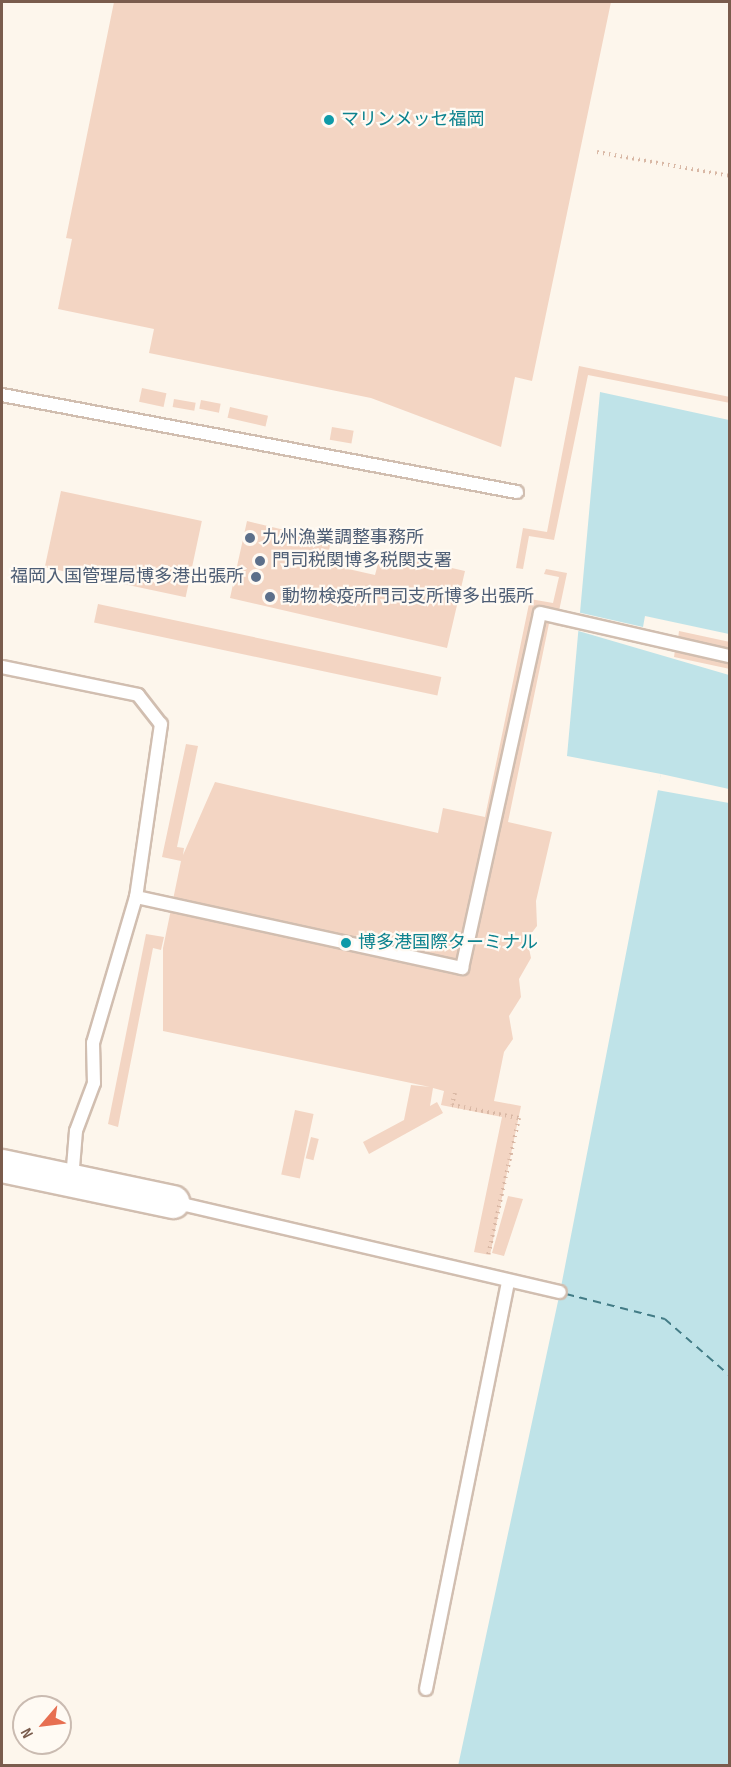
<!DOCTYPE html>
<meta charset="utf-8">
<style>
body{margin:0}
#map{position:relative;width:731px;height:1767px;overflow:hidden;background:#fdf6ec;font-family:"Sofia Sans Condensed","Noto Sans JP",sans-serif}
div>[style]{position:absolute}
.water>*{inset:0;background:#bfe3e8}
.pier>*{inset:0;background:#fdf6ec}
.ferry>*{height:1.5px;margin-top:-0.75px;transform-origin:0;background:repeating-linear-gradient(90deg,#437c86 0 8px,transparent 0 14px)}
.building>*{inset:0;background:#f3d5c3;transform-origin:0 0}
.path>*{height:4px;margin-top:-2px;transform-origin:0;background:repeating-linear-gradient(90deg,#d9b8a5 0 1.5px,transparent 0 6px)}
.roads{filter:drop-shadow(2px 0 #d1beb0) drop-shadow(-2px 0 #d1beb0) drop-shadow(0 2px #d1beb0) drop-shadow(0 -2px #d1beb0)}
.service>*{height:12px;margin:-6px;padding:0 6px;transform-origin:6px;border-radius:6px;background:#fff}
.tertiary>*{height:32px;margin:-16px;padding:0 16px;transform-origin:16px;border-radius:16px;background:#fff}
.dots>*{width:16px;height:16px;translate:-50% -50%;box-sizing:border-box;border:3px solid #fffaf3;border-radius:50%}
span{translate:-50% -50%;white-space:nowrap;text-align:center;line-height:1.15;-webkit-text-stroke:4.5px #fffaf3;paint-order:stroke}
.culture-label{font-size:18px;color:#0d838f}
.left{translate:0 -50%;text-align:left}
.service-label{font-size:18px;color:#4e5e75}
.right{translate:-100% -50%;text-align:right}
.frame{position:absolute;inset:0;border:3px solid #7a5c4d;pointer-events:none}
.north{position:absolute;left:12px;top:1695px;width:60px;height:60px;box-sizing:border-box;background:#fffaf3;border:2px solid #cabbb1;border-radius:50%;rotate:242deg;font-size:16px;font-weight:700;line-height:24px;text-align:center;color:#7a5c4d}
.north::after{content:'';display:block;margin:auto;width:21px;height:27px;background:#e76f51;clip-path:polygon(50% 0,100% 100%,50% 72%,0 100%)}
</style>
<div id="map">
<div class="water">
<div style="clip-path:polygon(600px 392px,729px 420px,729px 1765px,458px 1766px,560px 1292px,661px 774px,567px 756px)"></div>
</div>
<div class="pier">
<div style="clip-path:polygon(577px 612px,643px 627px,645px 616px,729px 634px,729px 675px,575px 630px)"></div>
<div style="clip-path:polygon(661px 774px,729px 789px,729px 803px,657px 790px)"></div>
</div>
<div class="ferry">
<div style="left:730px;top:680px;width:12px;rotate:90deg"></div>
<div style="left:566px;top:1294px;width:102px;rotate:14.2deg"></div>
<div style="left:665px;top:1319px;width:86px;rotate:41.2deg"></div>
</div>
<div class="building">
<div style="clip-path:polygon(114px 2px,611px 2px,532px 381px,515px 377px,501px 447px,371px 398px,149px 353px,154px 329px,58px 309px,72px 239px,66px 238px)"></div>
<div style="clip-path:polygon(579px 366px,730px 397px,730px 403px,588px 375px,554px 540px,529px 536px,523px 569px,516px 568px,523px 528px,547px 532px)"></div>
<div style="left:142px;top:388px;width:25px;height:14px;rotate:12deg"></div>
<div style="left:174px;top:399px;width:22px;height:8px;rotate:10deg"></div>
<div style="left:201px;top:400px;width:20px;height:9px;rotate:11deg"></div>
<div style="left:230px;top:407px;width:39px;height:11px;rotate:13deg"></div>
<div style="left:332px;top:427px;width:22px;height:13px;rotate:10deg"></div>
<div style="left:61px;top:491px;width:144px;height:78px;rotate:12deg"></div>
<div style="clip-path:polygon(247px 521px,331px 541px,326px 564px,375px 575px,381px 552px,465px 571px,447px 648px,230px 598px)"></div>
<div style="clip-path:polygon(546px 569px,567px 573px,559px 611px,552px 609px,508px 822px,552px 832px,536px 901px,537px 926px,527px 939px,531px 958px,519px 979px,521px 997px,509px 1016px,513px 1039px,504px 1052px,494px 1101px,521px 1106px,490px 1255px,474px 1252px,502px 1117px,441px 1105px,444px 1091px,433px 1088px,430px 1106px,437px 1102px,443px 1113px,369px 1154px,363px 1142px,404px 1120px,411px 1085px,430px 1087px,163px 1031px,163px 948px,181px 861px,162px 857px,186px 744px,198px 746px,177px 847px,184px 848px,183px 855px,215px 782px,438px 833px,443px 808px,485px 817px,530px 599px,553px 603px,559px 577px,544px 574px)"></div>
<div style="left:98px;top:604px;width:351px;height:19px;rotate:12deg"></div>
<div style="clip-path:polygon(556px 614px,678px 639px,679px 631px,730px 642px,730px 669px,674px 657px,675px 650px,554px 625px)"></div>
<div style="clip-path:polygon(146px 934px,164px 937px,161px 950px,153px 948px,118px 1127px,108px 1124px)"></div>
<div style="left:295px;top:1110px;width:19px;height:66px;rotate:12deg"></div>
<div style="left:311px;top:1137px;width:8px;height:22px;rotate:14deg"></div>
<div style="clip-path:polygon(508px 1196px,523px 1199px,504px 1256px,492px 1253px)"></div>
</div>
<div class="path">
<div style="left:597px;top:152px;width:135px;rotate:10.2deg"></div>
<div style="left:455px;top:1093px;width:12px;rotate:104deg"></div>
<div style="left:452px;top:1105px;width:68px;rotate:11deg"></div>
<div style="left:519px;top:1118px;width:141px;rotate:102.7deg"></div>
</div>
<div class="roads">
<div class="service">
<div style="left:2px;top:395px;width:524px;rotate:10.67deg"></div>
<div style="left:2px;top:667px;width:139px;rotate:11.6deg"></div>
<div style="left:138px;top:695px;width:37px;rotate:52deg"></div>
<div style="left:161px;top:724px;width:175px;rotate:98.2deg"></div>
<div style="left:136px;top:897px;width:152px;rotate:106.4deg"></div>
<div style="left:93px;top:1043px;width:40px;rotate:88.6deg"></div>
<div style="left:94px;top:1083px;width:51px;rotate:110.6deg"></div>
<div style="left:76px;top:1131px;width:49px;rotate:94.7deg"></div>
<div style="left:136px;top:897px;width:334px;rotate:12.3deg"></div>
<div style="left:462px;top:968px;width:363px;rotate:-77.6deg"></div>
<div style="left:540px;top:613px;width:195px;rotate:12.8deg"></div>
<div style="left:173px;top:1202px;width:397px;rotate:13.1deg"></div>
<div style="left:426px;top:1689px;width:415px;rotate:-78.6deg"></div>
</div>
<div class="tertiary">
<div style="left:2px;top:1166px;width:175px;rotate:11.9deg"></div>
</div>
</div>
<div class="dots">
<div style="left:329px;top:120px;background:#0f9aa8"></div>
<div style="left:250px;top:538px;background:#5c6f8a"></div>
<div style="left:260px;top:561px;background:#5c6f8a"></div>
<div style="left:256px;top:577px;background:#5c6f8a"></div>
<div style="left:270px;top:597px;background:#5c6f8a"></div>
<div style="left:346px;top:943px;background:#0f9aa8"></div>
</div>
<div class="culture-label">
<span class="left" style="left:341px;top:120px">マリンメッセ福岡</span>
<span class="left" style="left:358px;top:943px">博多港国際ターミナル</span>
</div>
<div class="service-label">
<span class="left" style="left:262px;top:538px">九州漁業調整事務所</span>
<span class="left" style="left:272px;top:561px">門司税関博多税関支署</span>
<span class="right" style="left:244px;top:577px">福岡入国管理局博多港出張所</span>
<span class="left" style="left:282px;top:597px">動物検疫所門司支所博多出張所</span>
</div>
<div class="frame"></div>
<div class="north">N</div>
</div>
